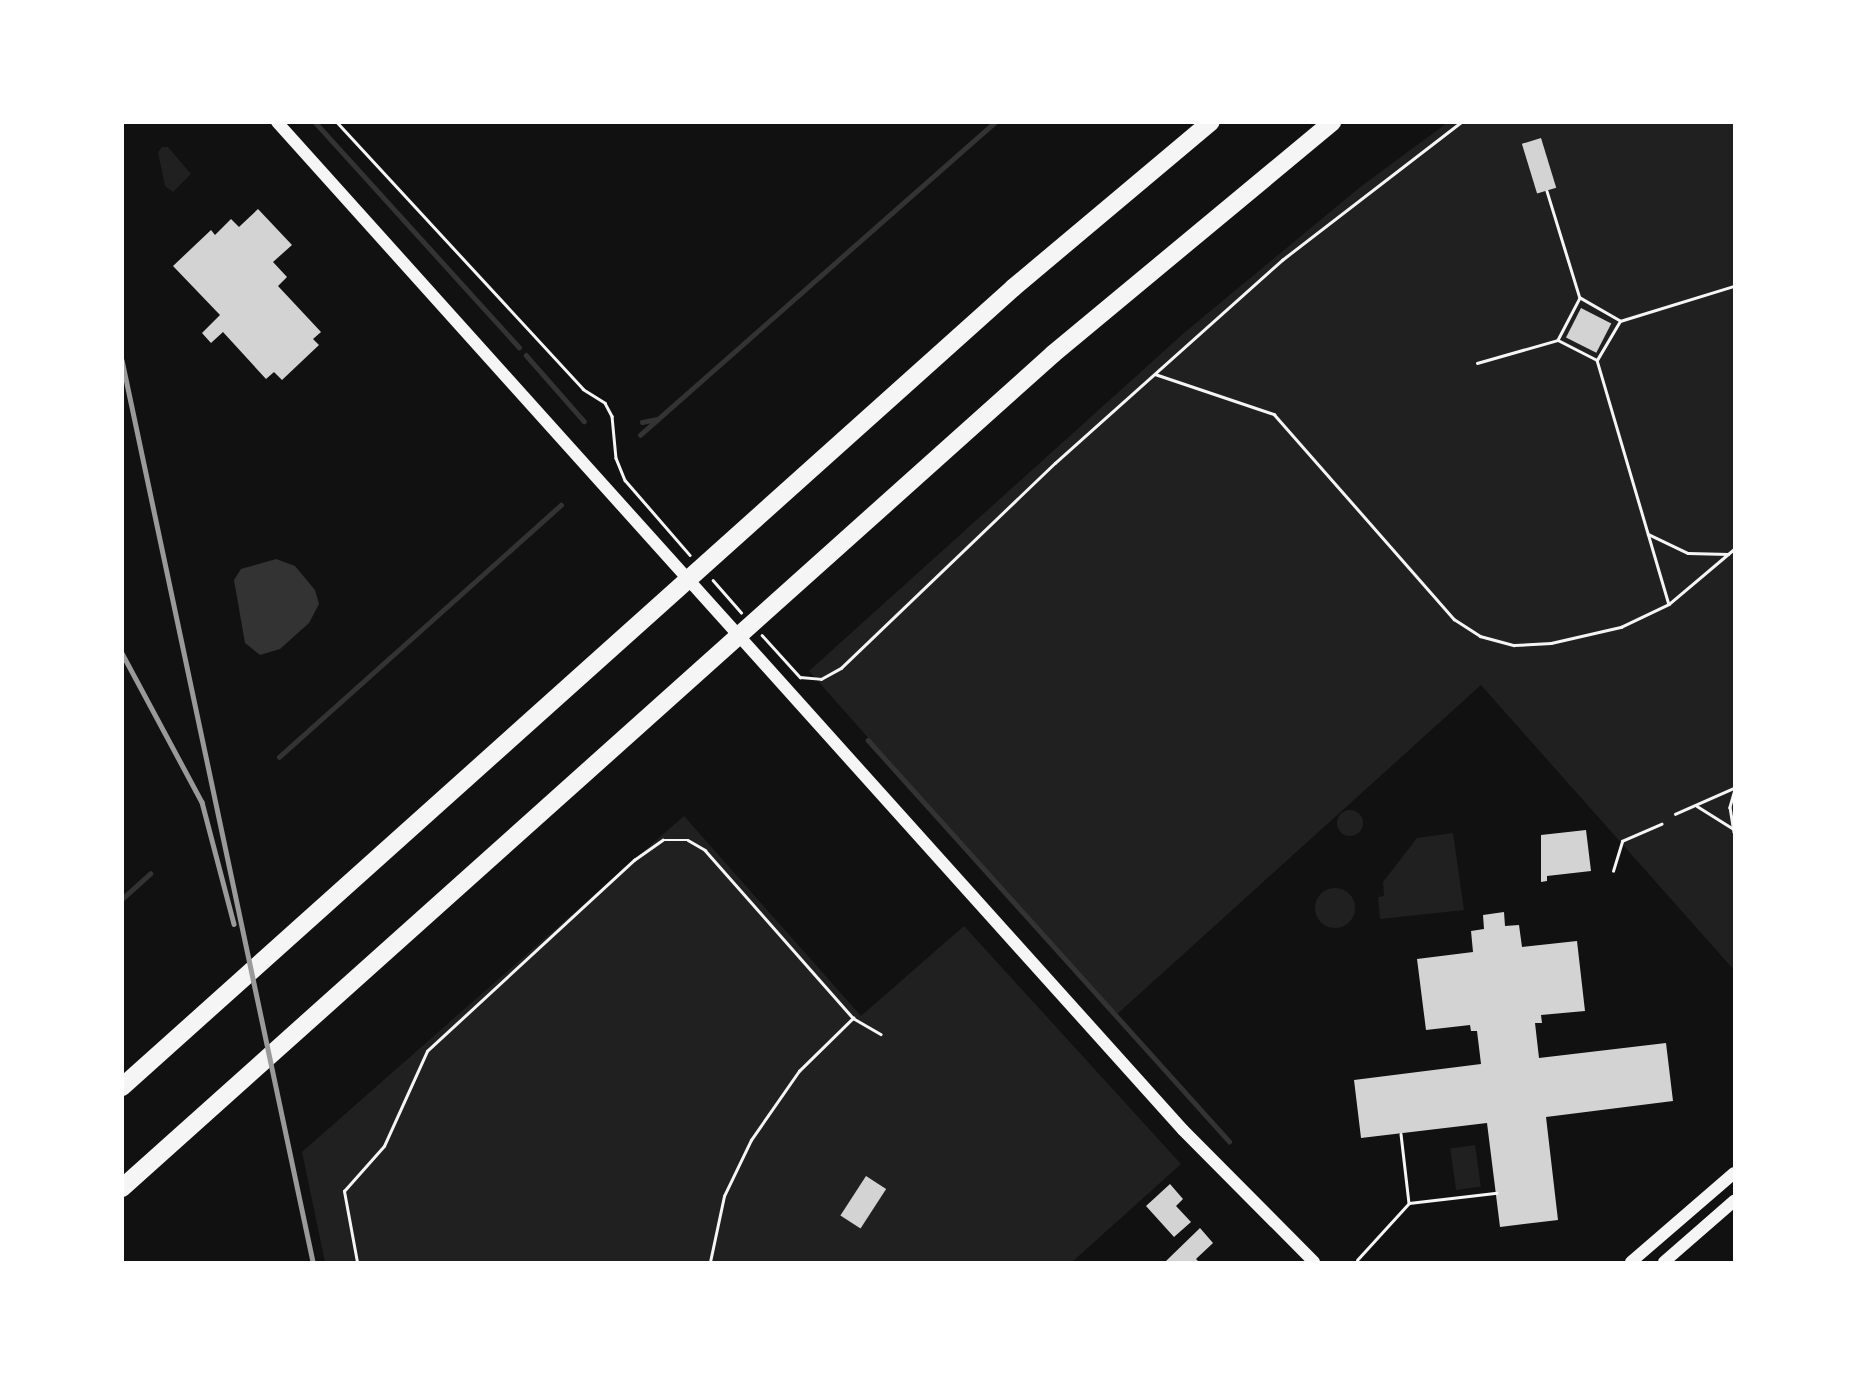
<!DOCTYPE html>
<style>
body{margin:0}
#map{position:relative;width:1857px;height:1385px;overflow:hidden;background:#111;font-family:"Times New Roman",serif}
div>[style]{position:absolute}
.green>*{inset:0;background:#202020;transform-origin:0 0}
.round{border-radius:50%}
.water>*{inset:0;background:#333}
.stream>*{height:4.5px;margin:-2.25px;padding:0 2.25px;transform-origin:2.25px;border-radius:2.25px;background:#333}
.building>*{inset:0;background:#d3d3d3;transform-origin:0 0}
.path>*{height:2.5px;margin:-1.25px;padding:0 1.25px;transform-origin:1.25px;border-radius:1.25px;background:#f5f5f5}
.tertiary>*{height:12px;margin:-6px;padding:0 6px;transform-origin:6px;border-radius:6px;background:#f5f5f5}
.motorway>*{height:18px;margin:-9px;padding:0 9px;transform-origin:9px;border-radius:9px;background:#f5f5f5}
.rail>*{height:4.5px;margin:-2.25px;padding:0 2.25px;transform-origin:2.25px;border-radius:2.25px;background:#9a9a9a}
span{translate:-50% -50%;white-space:nowrap;text-align:center;line-height:1.15;-webkit-text-stroke:7px #fff;paint-order:stroke}
.frame{position:absolute;inset:0;border:124px solid #fff;pointer-events:none}
</style>
<div id="map">
<div class="green">
<div style="clip-path:polygon(1447px 123px,1734px 123px,1734px 970px,1481px 685px,1115px 1016px,809px 671px,1184px 333px,1359px 188px)"></div>
<div style="clip-path:polygon(162px 147px,168px 147px,191px 174px,173px 192px,165px 186px,158px 152px)"></div>
<div class="round" style="left:1337px;top:810px;width:26px;height:26px"></div>
<div style="clip-path:polygon(684px 816px,861px 1016px,964px 926px,1181px 1164px,1072px 1262px,325px 1262px,302px 1152px)"></div>
<div style="clip-path:polygon(1453px 833px,1464px 910px,1380px 919px,1378px 897px,1384px 896px,1383px 882px,1417px 838px)"></div>
<div class="round" style="left:1315px;top:888px;width:40px;height:40px"></div>
<div style="left:1475px;top:1145px;width:42px;height:25px;rotate:82deg"></div>
</div>
<div class="water">
<div style="clip-path:polygon(276px 559px,295px 566px,315px 590px,319px 604px,309px 623px,280px 649px,260px 655px,245px 643px,234px 580px,241px 569px)"></div>
</div>
<div class="stream">
<div style="left:315px;top:122px;width:304px;rotate:47.8deg"></div>
<div style="left:526px;top:355px;width:88px;rotate:48.7deg"></div>
<div style="left:642px;top:422px;width:16px;rotate:-11deg"></div>
<div style="left:640px;top:435px;width:473px;rotate:-41.4deg"></div>
<div style="left:868px;top:740px;width:540px;rotate:48deg"></div>
<div style="left:279px;top:757px;width:378px;rotate:-41.8deg"></div>
<div style="left:122px;top:899px;width:38px;rotate:-42deg"></div>
</div>
<div class="building">
<div style="left:1541px;top:138px;width:52px;height:20px;rotate:73deg"></div>
<div style="clip-path:polygon(258px 209px,292px 245px,273px 262px,287px 277px,278px 286px,321px 332px,313px 339px,319px 345px,282px 380px,274px 372px,266px 379px,223px 332px,211px 343px,202px 333px,220px 315px,173px 266px,211px 230px,215px 235px,231px 219px,239px 227px)"></div>
<div style="left:1581px;top:308px;width:34px;height:33px;rotate:27deg"></div>
<div style="clip-path:polygon(1586px 830px,1591px 871px,1547px 876px,1547px 881px,1541px 882px,1541px 835px)"></div>
<div style="clip-path:polygon(1504px 912px,1505px 926px,1519px 925px,1522px 947px,1577px 941px,1585px 1011px,1541px 1015px,1542px 1023px,1535px 1023px,1539px 1058px,1666px 1043px,1673px 1101px,1546px 1117px,1558px 1220px,1500px 1227px,1487px 1123px,1361px 1138px,1354px 1080px,1481px 1064px,1477px 1031px,1471px 1031px,1470px 1025px,1426px 1030px,1417px 959px,1473px 952px,1471px 931px,1484px 929px,1483px 915px)"></div>
<div style="left:866px;top:1176px;width:24px;height:47px;rotate:33deg"></div>
<div style="clip-path:polygon(1170px 1184px,1183px 1199px,1176px 1206px,1191px 1222px,1174px 1237px,1146px 1206px)"></div>
<div style="clip-path:polygon(1200px 1228px,1213px 1243px,1196px 1259px,1199px 1262px,1165px 1262px)"></div>
</div>
<div class="path">
<div style="left:337px;top:122px;width:363px;rotate:47.3deg"></div>
<div style="left:583px;top:389px;width:26px;rotate:32deg"></div>
<div style="left:605px;top:403px;width:15px;rotate:62deg"></div>
<div style="left:612px;top:416px;width:42px;rotate:84.6deg"></div>
<div style="left:616px;top:458px;width:24px;rotate:68deg"></div>
<div style="left:625px;top:480px;width:99px;rotate:49.1deg"></div>
<div style="left:1547px;top:191px;width:112px;rotate:72.9deg"></div>
<div style="left:1620px;top:321px;width:46px;rotate:-150.1deg"></div>
<div style="left:1580px;top:298px;width:47px;rotate:117.6deg"></div>
<div style="left:1558px;top:340px;width:44px;rotate:27.1deg"></div>
<div style="left:1597px;top:360px;width:254px;rotate:73.6deg"></div>
<div style="left:1597px;top:360px;width:45px;rotate:-59.5deg"></div>
<div style="left:1620px;top:321px;width:119px;rotate:-17.1deg"></div>
<div style="left:1477px;top:363px;width:84px;rotate:-15.9deg"></div>
<div style="left:1155px;top:374px;width:126px;rotate:18.6deg"></div>
<div style="left:1274px;top:414px;width:273px;rotate:48.7deg"></div>
<div style="left:1454px;top:619px;width:31px;rotate:33deg"></div>
<div style="left:1480px;top:636px;width:35px;rotate:15deg"></div>
<div style="left:1514px;top:645px;width:37px;rotate:-3deg"></div>
<div style="left:1551px;top:643px;width:72px;rotate:-12.9deg"></div>
<div style="left:1621px;top:627px;width:53px;rotate:-25.6deg"></div>
<div style="left:1669px;top:604px;width:85px;rotate:-40.2deg"></div>
<div style="left:1648px;top:534px;width:44px;rotate:25.4deg"></div>
<div style="left:1688px;top:553px;width:40px;rotate:1.4deg"></div>
<div style="left:713px;top:580px;width:43px;rotate:48.8deg"></div>
<div style="left:762px;top:635px;width:57px;rotate:47.9deg"></div>
<div style="left:800px;top:677px;width:21px;rotate:5deg"></div>
<div style="left:821px;top:679px;width:23px;rotate:-29deg"></div>
<div style="left:841px;top:668px;width:296px;rotate:-43.8deg"></div>
<div style="left:1055px;top:463px;width:305px;rotate:-41.8deg"></div>
<div style="left:1282px;top:260px;width:226px;rotate:-37.6deg"></div>
<div style="left:1734px;top:793px;width:15px;rotate:106deg"></div>
<div style="left:1730px;top:807px;width:25px;rotate:81deg"></div>
<div style="left:1697px;top:806px;width:41px;rotate:32.2deg"></div>
<div style="left:1675px;top:814px;width:64px;rotate:-23.8deg"></div>
<div style="left:1613px;top:871px;width:31px;rotate:-73deg"></div>
<div style="left:1622px;top:841px;width:43px;rotate:-23.6deg"></div>
<div style="left:1401px;top:1134px;width:69px;rotate:83.4deg"></div>
<div style="left:1357px;top:1260px;width:77px;rotate:-47.6deg"></div>
<div style="left:1409px;top:1203px;width:88px;rotate:-6.6deg"></div>
<div style="left:357px;top:1262px;width:72px;rotate:-100.4deg"></div>
<div style="left:344px;top:1191px;width:60px;rotate:-48.4deg"></div>
<div style="left:384px;top:1146px;width:104px;rotate:-65.6deg"></div>
<div style="left:427px;top:1051px;width:282px;rotate:-42.7deg"></div>
<div style="left:634px;top:860px;width:35px;rotate:-35deg"></div>
<div style="left:663px;top:840px;width:25px"></div>
<div style="left:688px;top:840px;width:20px;rotate:30deg"></div>
<div style="left:705px;top:850px;width:224px;rotate:48.6deg"></div>
<div style="left:853px;top:1018px;width:32px;rotate:30deg"></div>
<div style="left:710px;top:1262px;width:67px;rotate:-78deg"></div>
<div style="left:724px;top:1196px;width:62px;rotate:-64.3deg"></div>
<div style="left:751px;top:1140px;width:84px;rotate:-55.2deg"></div>
<div style="left:799px;top:1071px;width:76px;rotate:-44.5deg"></div>
</div>
<div class="tertiary">
<div style="left:277px;top:122px;width:1355px;rotate:48.05deg"></div>
<div style="left:1183px;top:1130px;width:186px;rotate:45.2deg"></div>
<div style="left:1631px;top:1262px;width:136px;rotate:-40.8deg"></div>
<div style="left:1664px;top:1262px;width:93px;rotate:-41.1deg"></div>
</div>
<div class="motorway">
<div style="left:122px;top:1087px;width:1197px;rotate:-41.88deg"></div>
<div style="left:1013px;top:288px;width:258px;rotate:-40deg"></div>
<div style="left:122px;top:1188px;width:1250px;rotate:-41.85deg"></div>
<div style="left:1053px;top:354px;width:363px;rotate:-39.7deg"></div>
</div>
<div class="rail">
<div style="left:122px;top:360px;width:922px;rotate:78.04deg"></div>
<div style="left:122px;top:653px;width:169px;rotate:61.8deg"></div>
<div style="left:202px;top:802px;width:126px;rotate:75.3deg"></div>
</div>
<div class="frame"></div>
</div>
